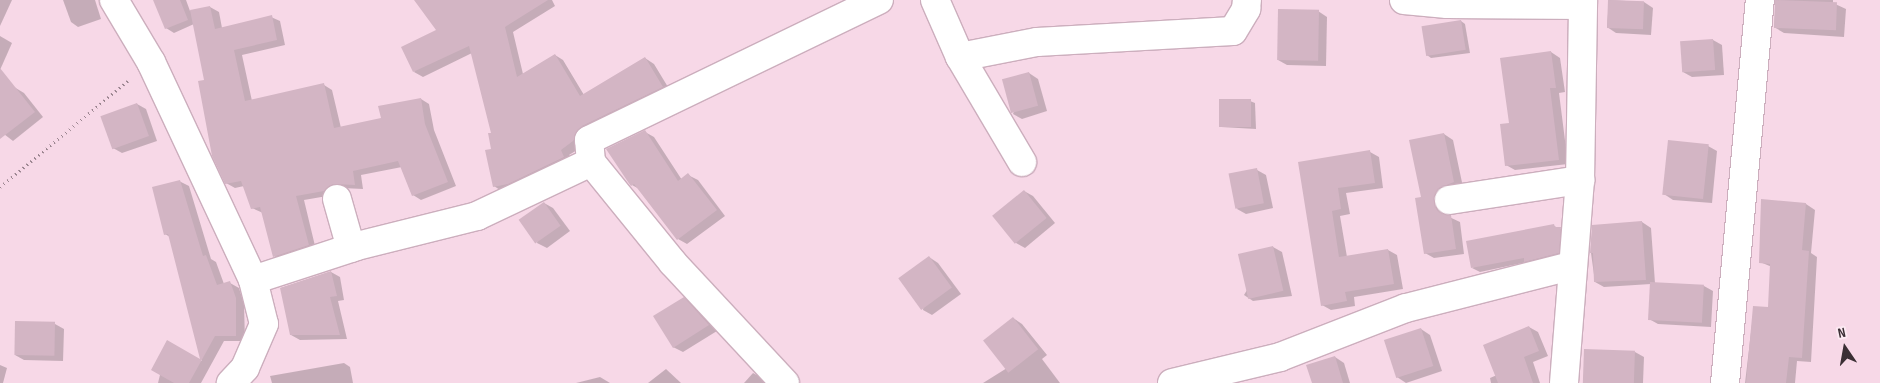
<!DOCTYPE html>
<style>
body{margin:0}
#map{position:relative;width:1880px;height:383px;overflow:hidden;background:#f7d8e7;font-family:"Sofia Sans Condensed",sans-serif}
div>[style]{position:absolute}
.shadow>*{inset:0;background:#0003}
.building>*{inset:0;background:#d3b5c4;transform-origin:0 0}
.path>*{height:3px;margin-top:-1.5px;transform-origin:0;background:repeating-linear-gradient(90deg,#9c8691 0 1px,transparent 0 5px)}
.roads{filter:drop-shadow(1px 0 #ccaebd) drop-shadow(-1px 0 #ccaebd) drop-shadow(0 1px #ccaebd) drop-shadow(0 -1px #ccaebd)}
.minor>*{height:28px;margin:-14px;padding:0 14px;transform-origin:14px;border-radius:14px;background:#fff}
span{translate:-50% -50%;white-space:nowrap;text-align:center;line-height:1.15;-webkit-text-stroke:4px #fce9f2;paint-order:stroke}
.north{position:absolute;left:1820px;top:323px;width:50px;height:50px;-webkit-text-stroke:4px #fce9f2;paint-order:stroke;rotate:348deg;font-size:14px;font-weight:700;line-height:20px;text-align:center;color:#3a2e34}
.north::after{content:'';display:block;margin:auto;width:18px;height:22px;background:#3a2e34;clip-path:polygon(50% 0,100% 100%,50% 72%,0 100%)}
</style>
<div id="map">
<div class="shadow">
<div style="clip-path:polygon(0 0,12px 0,0 26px)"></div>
<div style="clip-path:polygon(63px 0,95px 0,101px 19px,78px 27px,71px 22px)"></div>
<div style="clip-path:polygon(154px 0,186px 0,190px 11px,210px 7px,219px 12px,222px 28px,271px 17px,280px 21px,285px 45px,242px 55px,252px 101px,324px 85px,332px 90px,341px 128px,382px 119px,421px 99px,429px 104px,434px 130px,456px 186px,421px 200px,413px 195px,402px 167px,361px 175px,363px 189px,342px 188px,333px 195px,304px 200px,316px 250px,283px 261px,274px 256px,263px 213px,252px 208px,244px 186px,235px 188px,226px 183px,194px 24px,174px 33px,166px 28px)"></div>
<div style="clip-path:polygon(415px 0,552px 0,555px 6px,513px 32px,523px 74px,555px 55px,563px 60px,584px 95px,645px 58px,654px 64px,671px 92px,569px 155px,572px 162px,503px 192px,494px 186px,492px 134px,472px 53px,423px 77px,414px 72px,438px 31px)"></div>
<div style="clip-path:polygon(1609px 0,1644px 2px,1653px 8px,1651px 35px,1616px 33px,1607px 27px)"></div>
<div style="clip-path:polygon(1776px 0,1833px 0,1833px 3px,1846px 9px,1844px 37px,1784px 33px,1774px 27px)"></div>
<div style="clip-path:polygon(1318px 11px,1327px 17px,1326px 66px,1287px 65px,1278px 60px)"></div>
<div style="clip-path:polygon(1461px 21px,1465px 24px,1470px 53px,1431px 58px,1427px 55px)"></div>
<div style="clip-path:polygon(0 36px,12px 43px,0 70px)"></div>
<div style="clip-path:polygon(1713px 40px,1722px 45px,1724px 75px,1692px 77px,1683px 72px,1682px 42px)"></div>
<div style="clip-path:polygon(1551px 52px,1560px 58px,1565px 92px,1559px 93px,1568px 164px,1515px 170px,1506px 165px,1511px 124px)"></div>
<div style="clip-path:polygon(1029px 73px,1038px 79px,1047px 111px,1022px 119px,1013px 114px)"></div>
<div style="clip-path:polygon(14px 87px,24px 93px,43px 117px,13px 141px,0 131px,0 99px)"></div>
<div style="clip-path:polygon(1250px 101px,1255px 103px,1256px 129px,1221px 127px)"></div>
<div style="clip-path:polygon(137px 104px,146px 109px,157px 141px,122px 153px,113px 148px)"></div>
<div style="clip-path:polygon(645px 132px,654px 137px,682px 180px,688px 175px,698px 180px,725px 216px,687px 244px,678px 239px,641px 190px,632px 185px)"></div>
<div style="clip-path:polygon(1444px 134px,1453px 140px,1463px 187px,1442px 208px,1445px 215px,1460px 222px,1464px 254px,1434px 258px,1425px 253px,1422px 198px)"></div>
<div style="clip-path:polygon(1708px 146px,1717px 151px,1712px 203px,1673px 200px,1664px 194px)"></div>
<div style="clip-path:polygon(1370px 152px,1379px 157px,1383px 188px,1346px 193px,1350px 214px,1340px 216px,1347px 257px,1388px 250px,1397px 255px,1403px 289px,1354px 297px,1355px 306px,1331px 310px,1322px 305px,1300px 163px)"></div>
<div style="clip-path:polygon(1257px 170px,1266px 175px,1273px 208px,1246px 214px,1237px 209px)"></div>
<div style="clip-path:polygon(179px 181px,189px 186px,211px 259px,216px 262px,224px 284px,230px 283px,239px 288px,244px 304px,245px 341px,224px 341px,201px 383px,158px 383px,168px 342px,202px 361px,170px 237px,165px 234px)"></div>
<div style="clip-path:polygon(1024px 191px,1033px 196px,1055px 223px,1025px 248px,1016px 243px)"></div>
<div style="clip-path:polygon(1762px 200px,1806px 204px,1815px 210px,1811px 253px,1817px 257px,1811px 362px,1797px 361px,1795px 383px,1745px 383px,1754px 307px,1770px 308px,1772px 267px,1760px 262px)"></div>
<div style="clip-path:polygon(544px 203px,553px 208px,570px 231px,547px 248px,537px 243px)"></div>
<div style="clip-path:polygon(1642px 222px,1651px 228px,1655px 283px,1704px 286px,1713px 291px,1711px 327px,1658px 324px,1649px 319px,1651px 284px,1604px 287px,1595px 282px,1591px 253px)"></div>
<div style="clip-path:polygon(1554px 226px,1568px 232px,1566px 257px,1533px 265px,1527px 262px,1480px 272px,1472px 268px)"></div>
<div style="clip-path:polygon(1273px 247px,1282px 252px,1292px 296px,1253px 301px,1244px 295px)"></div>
<div style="clip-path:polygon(929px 257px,938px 263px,961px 294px,932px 315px,923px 310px)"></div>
<div style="clip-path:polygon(331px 272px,340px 277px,344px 300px,338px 301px,347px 339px,300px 340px,291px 335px,281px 288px)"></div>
<div style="clip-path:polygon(684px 299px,693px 304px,717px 331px,683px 352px,673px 347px)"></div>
<div style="clip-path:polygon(1013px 318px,1022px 324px,1047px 355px,1042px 359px,1060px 383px,983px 383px,1007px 368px)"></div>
<div style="clip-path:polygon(55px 324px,64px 329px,63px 361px,24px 360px,15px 355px)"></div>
<div style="clip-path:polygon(1529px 327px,1538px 332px,1548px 356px,1533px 362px,1540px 383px,1491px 383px,1490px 378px,1497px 375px)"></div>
<div style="clip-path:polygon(1421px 329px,1430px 335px,1442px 371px,1406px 383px,1397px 377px)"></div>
<div style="clip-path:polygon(1635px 352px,1644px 357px,1643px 383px,1584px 383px)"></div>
<div style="clip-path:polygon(1335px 357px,1344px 363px,1350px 383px,1313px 383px)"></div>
<div style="clip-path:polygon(344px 363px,350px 367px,353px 383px,272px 383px,270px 376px)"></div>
<div style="clip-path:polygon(0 365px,7px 368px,3px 383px,0 383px)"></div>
<div style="clip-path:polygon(666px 369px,681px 383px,648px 383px)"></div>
<div style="clip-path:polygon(753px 373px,762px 378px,767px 383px,744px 383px)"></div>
<div style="clip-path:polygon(600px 377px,610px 383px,576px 383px)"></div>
</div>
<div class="building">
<div style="clip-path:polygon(153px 0,180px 0,188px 20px,165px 29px)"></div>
<div style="clip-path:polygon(414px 0,548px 0,505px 27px,517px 77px,555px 54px,580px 96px,645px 57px,663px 87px,582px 126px,573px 141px,561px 150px,564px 157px,508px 184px,493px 187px,485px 150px,491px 149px,488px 133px,491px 133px,469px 46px,413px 72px,401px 47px,436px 30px)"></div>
<div style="left:1608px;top:0;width:36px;height:28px;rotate:2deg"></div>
<div style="left:1775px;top:0;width:62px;height:28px;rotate:2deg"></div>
<div style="clip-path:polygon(210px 6px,215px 29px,272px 15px,277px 40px,234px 50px,245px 101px,324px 83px,334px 128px,381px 118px,378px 106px,421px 98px,425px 124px,448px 182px,412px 196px,398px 161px,353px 171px,355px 185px,333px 184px,324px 191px,296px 196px,309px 245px,273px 257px,260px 207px,251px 209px,241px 181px,225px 184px,212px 156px,198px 81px,204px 80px,190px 10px)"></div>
<div style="left:1278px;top:9px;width:41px;height:51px;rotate:1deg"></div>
<div style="left:1461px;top:20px;width:30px;height:40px;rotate:81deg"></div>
<div style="left:1713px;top:39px;width:31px;height:33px;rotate:86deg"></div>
<div style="clip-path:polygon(1551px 51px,1556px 88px,1550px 88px,1559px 160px,1505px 166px,1500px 124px,1509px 123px,1500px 58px)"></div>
<div style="clip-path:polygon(0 68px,35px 112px,0 139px)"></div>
<div style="left:1029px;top:72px;width:35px;height:28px;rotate:75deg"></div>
<div style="left:1251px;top:99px;width:28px;height:32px;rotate:90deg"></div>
<div style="left:137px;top:103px;width:35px;height:39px;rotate:70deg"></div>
<div style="clip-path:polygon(645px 130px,678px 181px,688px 173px,717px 210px,677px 240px,634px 184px,631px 186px,628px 182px,606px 149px)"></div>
<div style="clip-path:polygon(1444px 133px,1454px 182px,1439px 188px,1434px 202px,1437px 210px,1451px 215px,1456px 249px,1424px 254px,1415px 198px,1421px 197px,1409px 140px)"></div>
<div style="left:1668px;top:140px;width:41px;height:55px;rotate:6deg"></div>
<div style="clip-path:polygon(1370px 150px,1375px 183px,1338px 188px,1341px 209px,1332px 211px,1339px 257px,1388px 249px,1394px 284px,1345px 292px,1347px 301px,1321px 306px,1298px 162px)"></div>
<div style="left:1257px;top:168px;width:36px;height:29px;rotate:79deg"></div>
<div style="clip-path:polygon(180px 180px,203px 256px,206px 255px,217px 285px,230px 281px,236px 298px,236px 336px,215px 336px,189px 383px,174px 383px,151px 370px,167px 340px,200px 359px,168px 234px,164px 235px,152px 187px)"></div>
<div style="left:1024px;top:190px;width:36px;height:41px;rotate:51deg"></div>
<div style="clip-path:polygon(1761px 199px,1806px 203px,1802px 250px,1809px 251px,1802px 358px,1789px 357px,1786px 383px,1746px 383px,1753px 306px,1768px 307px,1770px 264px,1759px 263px)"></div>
<div style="left:544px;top:202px;width:29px;height:31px;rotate:55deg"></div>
<div style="clip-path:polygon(1642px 221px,1646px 280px,1594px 282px,1593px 253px,1590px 253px,1592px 225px)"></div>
<div style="clip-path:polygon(1554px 224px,1555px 227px,1561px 227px,1559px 253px,1524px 262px,1524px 258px,1471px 268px,1466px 241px)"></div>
<div style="left:1273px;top:246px;width:46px;height:36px;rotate:77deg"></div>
<div style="left:929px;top:256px;width:39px;height:38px;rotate:54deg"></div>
<div style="clip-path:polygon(331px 271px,337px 296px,330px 297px,340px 335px,290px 335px,280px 288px)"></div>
<div style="left:1650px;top:282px;width:54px;height:38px;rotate:3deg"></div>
<div style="clip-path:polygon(684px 297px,709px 325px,673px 348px,653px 316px)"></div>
<div style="left:1013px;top:317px;width:41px;height:38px;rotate:52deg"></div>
<div style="left:15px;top:321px;width:40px;height:34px;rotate:1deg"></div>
<div style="clip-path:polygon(1529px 326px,1539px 351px,1524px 357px,1533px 383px,1498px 383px,1483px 345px)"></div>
<div style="left:1421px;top:328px;width:40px;height:39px;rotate:72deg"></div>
<div style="left:1584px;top:349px;width:51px;height:34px;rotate:2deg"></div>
<div style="clip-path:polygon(1335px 356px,1343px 383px,1312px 383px,1306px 365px)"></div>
</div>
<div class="path">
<div style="left:0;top:187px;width:168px;rotate:-39.7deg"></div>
</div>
<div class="roads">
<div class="minor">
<div style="left:114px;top:0;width:72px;rotate:59.2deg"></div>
<div style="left:151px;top:62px;width:241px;rotate:64.9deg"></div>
<div style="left:253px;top:280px;width:45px;rotate:76deg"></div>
<div style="left:264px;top:324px;width:48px;rotate:113.4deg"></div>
<div style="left:245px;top:368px;width:21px;rotate:133deg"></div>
<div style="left:935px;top:0;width:62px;rotate:66.3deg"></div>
<div style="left:960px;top:57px;width:78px;rotate:-11deg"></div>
<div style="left:1037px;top:42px;width:196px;rotate:-3.2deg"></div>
<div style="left:1233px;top:31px;width:26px;rotate:-59deg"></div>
<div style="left:1246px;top:9px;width:9px;rotate:-84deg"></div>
<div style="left:1404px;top:0;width:43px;rotate:5.3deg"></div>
<div style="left:1447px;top:4px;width:136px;rotate:0.4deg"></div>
<div style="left:960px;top:57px;width:122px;rotate:59.4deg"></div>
<div style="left:591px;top:162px;width:22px;rotate:-95deg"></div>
<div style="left:589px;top:140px;width:322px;rotate:-25.8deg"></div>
<div style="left:337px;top:199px;width:51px;rotate:74.1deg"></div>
<div style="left:1449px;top:200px;width:133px;rotate:-8.7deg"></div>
<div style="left:253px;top:280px;width:109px;rotate:-18.1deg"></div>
<div style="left:357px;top:246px;width:124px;rotate:-14deg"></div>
<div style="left:477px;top:216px;width:126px;rotate:-25.3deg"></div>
<div style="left:591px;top:162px;width:130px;rotate:50.9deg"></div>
<div style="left:673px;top:263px;width:164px;rotate:47deg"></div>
<div style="left:1172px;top:383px;width:111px;rotate:-13.5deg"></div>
<div style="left:1280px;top:357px;width:135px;rotate:-21.3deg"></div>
<div style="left:1406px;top:308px;width:170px;rotate:-14.3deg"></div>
<div style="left:1564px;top:383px;width:204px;rotate:-85.5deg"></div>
<div style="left:1580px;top:180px;width:180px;rotate:-89deg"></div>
<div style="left:1725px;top:383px;width:385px;rotate:-84.8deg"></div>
</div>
</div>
<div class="north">N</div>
</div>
